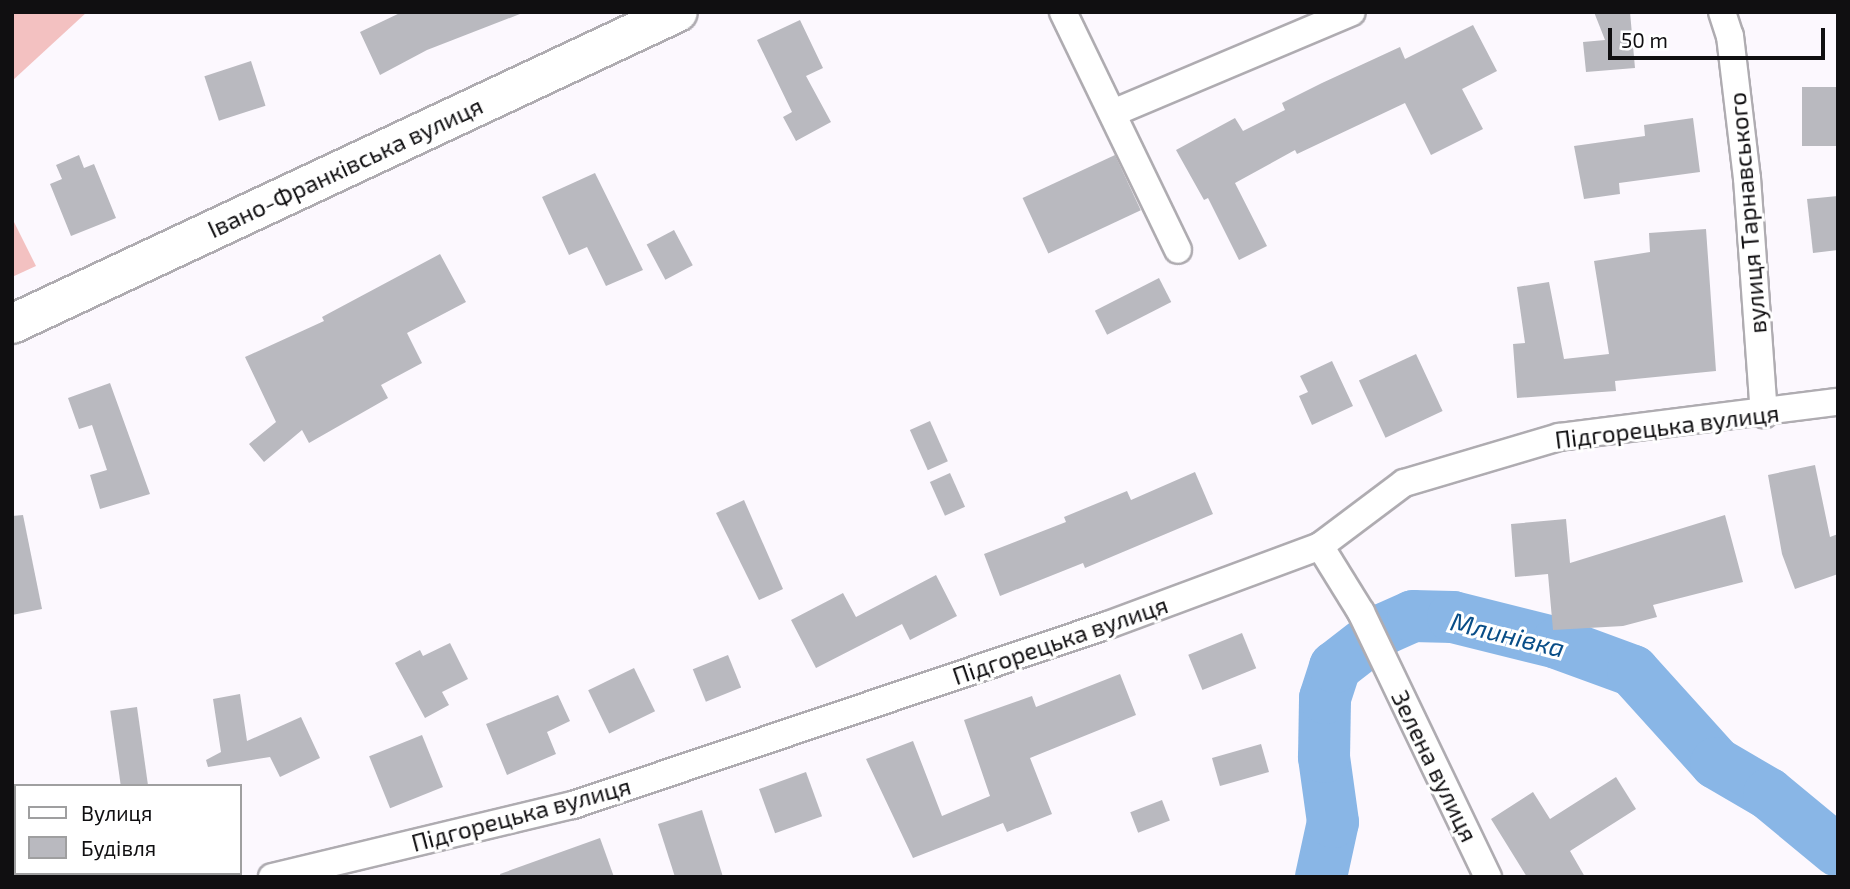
<!DOCTYPE html>
<meta charset="utf-8">
<style>
body{margin:0}
#map{position:relative;width:1850px;height:889px;overflow:hidden;background:#fcf8fe;font-family:"Exo 2",sans-serif}
div>[style]{position:absolute}
.green>*{inset:0;background:#f3c1c1}
.river>*{height:52px;margin:-26px;padding:0 26px;transform-origin:26px;border-radius:26px;background:#89b6e6}
.building>*{inset:0;background:#b9b9bf;transform-origin:0 0}
.roads{filter:drop-shadow(2px 0 #afacb1) drop-shadow(-2px 0 #afacb1) drop-shadow(0 2px #afacb1) drop-shadow(0 -2px #afacb1)}
.minor>*{height:26px;margin:-13px;padding:0 13px;transform-origin:13px;border-radius:13px;background:#fff}
.secondary>*{height:38px;margin:-19px;padding:0 19px;transform-origin:19px;border-radius:19px;background:#fff}
span{translate:-50% -50%;white-space:nowrap;text-align:center;line-height:1.15;-webkit-text-stroke:6px #fff;paint-order:stroke}
.street-label{font-size:24px;color:#100f11}
.water-label{font-size:26px;color:#084d87;font-style:italic}
.frame{position:absolute;inset:0;border:14px solid #100f11;pointer-events:none}
.legend{position:absolute;left:14px;top:784px;width:228px;height:91px;box-sizing:border-box;background:#fff;border:2px solid #9f9fa0;margin:0;padding:9px 12px;list-style:none;font-size:21px;color:#100f11}
.legend li{display:flex;align-items:center;gap:14px;height:35px}
.legend b{width:35px;border:2px solid #9f9fa0}
.scale{position:absolute;left:1608px;top:28px;width:217px;height:32px;box-sizing:border-box;border:4px solid #100f11;border-top:0;padding-left:9px;font-size:21px;line-height:24px;white-space:nowrap;color:#100f11;-webkit-text-stroke:5px #fff;paint-order:stroke}
</style>
<div id="map">
<div class="green">
<div style="clip-path:polygon(12px 12px,87px 12px,12px 81px)"></div>
<div style="clip-path:polygon(12px 218px,36px 266px,12px 277px)"></div>
</div>
<div class="river">
<div style="left:1321px;top:877px;width:56px;rotate:-77.7deg"></div>
<div style="left:1333px;top:822px;width:66px;rotate:-97.9deg"></div>
<div style="left:1324px;top:757px;width:59px;rotate:-89deg"></div>
<div style="left:1325px;top:698px;width:33px;rotate:-72deg"></div>
<div style="left:1335px;top:667px;width:62px;rotate:-37.8deg"></div>
<div style="left:1384px;top:629px;width:32px;rotate:-24deg"></div>
<div style="left:1413px;top:616px;width:40px;rotate:1.4deg"></div>
<div style="left:1453px;top:617px;width:107px;rotate:14deg"></div>
<div style="left:1557px;top:643px;width:81px;rotate:20.2deg"></div>
<div style="left:1633px;top:671px;width:124px;rotate:47.9deg"></div>
<div style="left:1716px;top:763px;width:61px;rotate:30.3deg"></div>
<div style="left:1769px;top:794px;width:89px;rotate:39.6deg"></div>
</div>
<div class="building">
<div style="clip-path:polygon(402px 12px,520px 12px,520px 14px,427px 50px,380px 75px,360px 32px)"></div>
<div style="clip-path:polygon(1594px 12px,1630px 12px,1635px 68px,1586px 72px,1583px 42px,1605px 40px)"></div>
<div style="clip-path:polygon(800px 20px,823px 68px,806px 76px,831px 122px,796px 141px,783px 117px,792px 112px,757px 40px)"></div>
<div style="clip-path:polygon(1473px 25px,1497px 71px,1462px 89px,1483px 129px,1431px 155px,1405px 103px,1297px 154px,1295px 150px,1235px 183px,1267px 246px,1239px 260px,1208px 198px,1204px 200px,1176px 150px,1235px 118px,1243px 131px,1285px 110px,1282px 103px,1322px 83px,1400px 47px,1405px 59px)"></div>
<div style="left:251px;top:61px;width:47px;height:49px;rotate:72deg"></div>
<div style="left:1838px;top:87px;width:59px;height:36px;rotate:90deg"></div>
<div style="clip-path:polygon(1693px 118px,1700px 172px,1619px 183px,1620px 194px,1584px 199px,1574px 146px,1645px 136px,1644px 125px)"></div>
<div style="clip-path:polygon(79px 155px,84px 168px,94px 164px,116px 218px,71px 236px,50px 184px,62px 179px,56px 165px)"></div>
<div style="left:1115px;top:155px;width:61px;height:102px;rotate:65deg"></div>
<div style="clip-path:polygon(595px 173px,643px 270px,606px 286px,587px 247px,569px 255px,542px 197px)"></div>
<div style="clip-path:polygon(1838px 196px,1838px 250px,1813px 253px,1807px 199px)"></div>
<div style="clip-path:polygon(1706px 229px,1716px 371px,1615px 381px,1616px 391px,1517px 398px,1513px 344px,1525px 343px,1517px 287px,1549px 282px,1564px 359px,1609px 354px,1594px 261px,1650px 252px,1649px 233px)"></div>
<div style="left:674px;top:230px;width:40px;height:31px;rotate:62deg"></div>
<div style="clip-path:polygon(440px 254px,466px 302px,407px 333px,422px 363px,381px 385px,388px 398px,309px 443px,302px 430px,264px 462px,249px 444px,276px 422px,245px 357px,324px 321px,322px 317px)"></div>
<div style="left:1159px;top:278px;width:27px;height:72px;rotate:63deg"></div>
<div style="left:1416px;top:354px;width:63px;height:63px;rotate:65deg"></div>
<div style="clip-path:polygon(1332px 361px,1353px 406px,1312px 425px,1299px 396px,1308px 392px,1300px 376px)"></div>
<div style="clip-path:polygon(110px 383px,150px 494px,100px 509px,90px 475px,107px 470px,92px 425px,79px 429px,68px 398px)"></div>
<div style="left:930px;top:421px;width:44px;height:22px;rotate:66deg"></div>
<div style="clip-path:polygon(1815px 465px,1830px 537px,1838px 534px,1838px 574px,1795px 589px,1782px 554px,1768px 475px)"></div>
<div style="clip-path:polygon(1195px 472px,1213px 514px,1085px 568px,1083px 563px,1000px 596px,984px 554px,1066px 522px,1064px 517px,1127px 491px,1131px 500px)"></div>
<div style="left:950px;top:473px;width:37px;height:22px;rotate:66deg"></div>
<div style="clip-path:polygon(744px 500px,783px 589px,759px 600px,716px 513px)"></div>
<div style="clip-path:polygon(23px 515px,42px 609px,12px 615px,12px 516px)"></div>
<div style="clip-path:polygon(1725px 515px,1743px 582px,1653px 605px,1657px 617px,1623px 626px,1553px 630px,1548px 574px,1515px 577px,1511px 524px,1566px 519px,1570px 563px)"></div>
<div style="clip-path:polygon(936px 575px,957px 616px,910px 640px,902px 624px,816px 668px,791px 620px,843px 593px,856px 617px)"></div>
<div style="left:1242px;top:633px;width:38px;height:58px;rotate:68deg"></div>
<div style="clip-path:polygon(450px 643px,468px 679px,442px 692px,449px 705px,425px 718px,395px 663px,420px 650px,423px 656px)"></div>
<div style="left:728px;top:655px;width:35px;height:38px;rotate:68deg"></div>
<div style="left:634px;top:668px;width:48px;height:51px;rotate:64deg"></div>
<div style="clip-path:polygon(1120px 674px,1136px 715px,1030px 758px,1052px 814px,1007px 832px,1003px 823px,913px 858px,866px 759px,913px 741px,942px 816px,990px 796px,964px 720px,1032px 696px,1036px 707px)"></div>
<div style="clip-path:polygon(240px 694px,247px 741px,301px 717px,320px 758px,280px 777px,270px 757px,208px 767px,206px 760px,221px 752px,213px 699px)"></div>
<div style="clip-path:polygon(558px 695px,570px 721px,547px 732px,556px 754px,507px 775px,486px 724px)"></div>
<div style="left:137px;top:707px;width:80px;height:27px;rotate:82deg"></div>
<div style="left:422px;top:735px;width:56px;height:57px;rotate:68deg"></div>
<div style="left:1261px;top:744px;width:29px;height:51px;rotate:74deg"></div>
<div style="left:806px;top:772px;width:47px;height:50px;rotate:70deg"></div>
<div style="clip-path:polygon(1616px 777px,1636px 809px,1570px 851px,1585px 877px,1527px 877px,1491px 819px,1533px 792px,1550px 819px)"></div>
<div style="left:1162px;top:800px;width:22px;height:34px;rotate:69deg"></div>
<div style="clip-path:polygon(702px 810px,723px 877px,675px 877px,658px 824px)"></div>
<div style="clip-path:polygon(600px 838px,614px 877px,501px 877px,500px 874px)"></div>
</div>
<div class="roads">
<div class="minor">
<div style="left:1063px;top:12px;width:264px;rotate:64.2deg"></div>
<div style="left:1722px;top:12px;width:25px;rotate:72deg"></div>
<div style="left:1730px;top:36px;width:143px;rotate:83.2deg"></div>
<div style="left:1747px;top:178px;width:237px;rotate:85.9deg"></div>
<div style="left:1113px;top:113px;width:259px;rotate:-22.9deg"></div>
<div style="left:1320px;top:546px;width:78px;rotate:58.2deg"></div>
<div style="left:1361px;top:612px;width:294px;rotate:64.4deg"></div>
<div style="left:272px;top:877px;width:309px;rotate:-13.5deg"></div>
<div style="left:573px;top:805px;width:564px;rotate:-18.6deg"></div>
<div style="left:1108px;top:625px;width:226px;rotate:-20.4deg"></div>
<div style="left:1320px;top:546px;width:105px;rotate:-36.9deg"></div>
<div style="left:1404px;top:483px;width:162px;rotate:-16.5deg"></div>
<div style="left:1559px;top:437px;width:281px;rotate:-7.2deg"></div>
</div>
<div class="secondary">
<div style="left:12px;top:324px;width:735px;rotate:-25.1deg"></div>
</div>
</div>
<div class="street-label">
<span style="left:345px;top:167px;rotate:-25deg">Івано-Франківська вулиця</span>
<span style="left:1747px;top:213px;rotate:-95deg">вулиця Тарнавського</span>
<span style="left:1667px;top:426px;rotate:-7deg">Підгорецька вулиця</span>
<span style="left:1060px;top:640px;rotate:-19deg">Підгорецька вулиця</span>
<span style="left:1435px;top:766px;rotate:64deg">Зелена вулиця</span>
<span style="left:521px;top:814px;rotate:-15deg">Підгорецька вулиця</span>
</div>
<div class="water-label">
<span style="left:1508px;top:634px;rotate:14deg">Млинівка</span>
</div>
<div class="frame"></div>
<ul class="legend">
<li><b style="height:9px;background:#fff"></b>Вулиця</li>
<li><b style="height:19px;background:#b9b9bf"></b>Будівля</li>
</ul>
<div class="scale">50 m</div>
</div>
